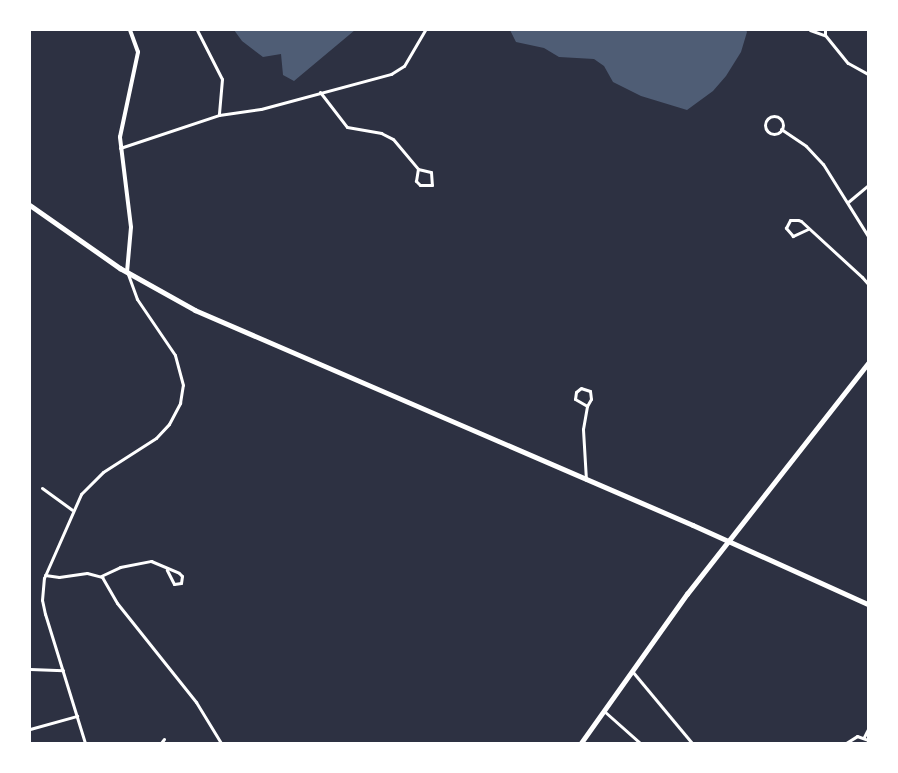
<!DOCTYPE html>
<style>
body{margin:0}
#map{position:relative;width:898px;height:773px;overflow:hidden;background:#2d3142;font-family:"Exo 2",sans-serif}
div>[style]{position:absolute}
.water>*{inset:0;background:#4f5d75}
.minor>*{height:3px;margin:-1.5px;padding:0 1.5px;transform-origin:1.5px;border-radius:1.5px;background:#fff}
.minor>.ring{margin:-1.5px;padding:0;box-sizing:content-box;background:none;border:3px solid #fff;border-radius:50%}
.tertiary>*{height:4px;margin:-2px;padding:0 2px;transform-origin:2px;border-radius:2px;background:#fff}
.secondary>*{height:4.5px;margin:-2.25px;padding:0 2.25px;transform-origin:2.25px;border-radius:2.25px;background:#fff}
span{translate:-50% -50%;white-space:nowrap;text-align:center;line-height:1.15;-webkit-text-stroke:4px #fff;paint-order:stroke}
.frame{position:absolute;inset:0;border:31px solid #fff;pointer-events:none}
</style>
<div id="map">
<div class="water">
<div style="clip-path:polygon(234px 30px,355px 30px,294px 81px,283px 75px,281px 54px,263px 57px,242px 41px)"></div>
<div style="clip-path:polygon(510px 30px,746px 30px,747px 32px,741px 52px,726px 76px,713px 91px,687px 110px,641px 96px,613px 82px,604px 66px,594px 59px,559px 57px,544px 48px,516px 42px)"></div>
</div>
<div class="minor">
<div style="left:197px;top:30px;width:55px;rotate:63deg"></div>
<div style="left:222px;top:79px;width:36px;rotate:95deg"></div>
<div style="left:810px;top:30px;width:15px;rotate:20deg"></div>
<div style="left:825px;top:30px;width:5px;rotate:90deg"></div>
<div style="left:825px;top:35px;width:36px;rotate:51deg"></div>
<div style="left:848px;top:63px;width:23px;rotate:29deg"></div>
<div style="left:320px;top:92px;width:44px;rotate:52.4deg"></div>
<div style="left:347px;top:127px;width:35px;rotate:10deg"></div>
<div style="left:381px;top:133px;width:13px;rotate:27deg"></div>
<div style="left:393px;top:139px;width:39px;rotate:50deg"></div>
<div style="left:418px;top:169px;width:13px;rotate:13deg"></div>
<div style="left:431px;top:172px;width:13px;rotate:86deg"></div>
<div style="left:432px;top:185px;width:12px;rotate:180deg"></div>
<div style="left:420px;top:185px;width:6px;rotate:-135deg"></div>
<div style="left:416px;top:181px;width:12px;rotate:-81deg"></div>
<div class="ring" style="left:765px;top:116px;width:15px;height:15px"></div>
<div style="left:781px;top:129px;width:30px;rotate:34deg"></div>
<div style="left:806px;top:146px;width:25px;rotate:47deg"></div>
<div style="left:823px;top:164px;width:85px;rotate:58deg"></div>
<div style="left:120px;top:148px;width:104px;rotate:-18.4deg"></div>
<div style="left:219px;top:115px;width:42px;rotate:-8.1deg"></div>
<div style="left:261px;top:109px;width:135px;rotate:-15.1deg"></div>
<div style="left:391px;top:74px;width:15px;rotate:-32deg"></div>
<div style="left:404px;top:66px;width:42px;rotate:-59.7deg"></div>
<div style="left:848px;top:202px;width:26px;rotate:-40deg"></div>
<div style="left:808px;top:229px;width:17px;rotate:155deg"></div>
<div style="left:793px;top:236px;width:11px;rotate:-131deg"></div>
<div style="left:786px;top:228px;width:9px;rotate:-63deg"></div>
<div style="left:790px;top:220px;width:8px"></div>
<div style="left:798px;top:220px;width:3px;rotate:18deg"></div>
<div style="left:801px;top:221px;width:83px;rotate:42.6deg"></div>
<div style="left:862px;top:277px;width:9px;rotate:49deg"></div>
<div style="left:586px;top:480px;width:51px;rotate:-93.4deg"></div>
<div style="left:583px;top:429px;width:23px;rotate:-80deg"></div>
<div style="left:587px;top:406px;width:8px;rotate:-60deg"></div>
<div style="left:591px;top:399px;width:8px;rotate:-97deg"></div>
<div style="left:590px;top:391px;width:9px;rotate:-162deg"></div>
<div style="left:581px;top:388px;width:6px;rotate:141deg"></div>
<div style="left:576px;top:392px;width:7px;rotate:98deg"></div>
<div style="left:575px;top:399px;width:14px;rotate:30deg"></div>
<div style="left:42px;top:488px;width:37px;rotate:36deg"></div>
<div style="left:45px;top:575px;width:14px;rotate:8deg"></div>
<div style="left:59px;top:577px;width:28px;rotate:-8deg"></div>
<div style="left:87px;top:573px;width:16px;rotate:15deg"></div>
<div style="left:102px;top:577px;width:30px;rotate:60deg"></div>
<div style="left:117px;top:603px;width:127px;rotate:51.4deg"></div>
<div style="left:196px;top:702px;width:48px;rotate:58.6deg"></div>
<div style="left:101px;top:576px;width:21px;rotate:-25deg"></div>
<div style="left:120px;top:567px;width:32px;rotate:-11deg"></div>
<div style="left:151px;top:561px;width:30px;rotate:23deg"></div>
<div style="left:179px;top:573px;width:4px;rotate:45deg"></div>
<div style="left:182px;top:576px;width:7px;rotate:98deg"></div>
<div style="left:181px;top:583px;width:7px;rotate:172deg"></div>
<div style="left:174px;top:584px;width:16px;rotate:-117deg"></div>
<div style="left:30px;top:669px;width:33px;rotate:2deg"></div>
<div style="left:632px;top:671px;width:94px;rotate:50.2deg"></div>
<div style="left:604px;top:711px;width:48px;rotate:41.6deg"></div>
<div style="left:30px;top:729px;width:49px;rotate:-15.5deg"></div>
<div style="left:864px;top:737px;width:9px;rotate:-63deg"></div>
<div style="left:85px;top:743px;width:135px;rotate:-107.2deg"></div>
<div style="left:45px;top:614px;width:14px;rotate:-102deg"></div>
<div style="left:42px;top:600px;width:22px;rotate:-85deg"></div>
<div style="left:44px;top:578px;width:92px;rotate:-66.2deg"></div>
<div style="left:81px;top:494px;width:31px;rotate:-45deg"></div>
<div style="left:103px;top:472px;width:63px;rotate:-32.7deg"></div>
<div style="left:156px;top:438px;width:19px;rotate:-47deg"></div>
<div style="left:169px;top:424px;width:24px;rotate:-62deg"></div>
<div style="left:180px;top:403px;width:18px;rotate:-81deg"></div>
<div style="left:183px;top:385px;width:31px;rotate:-105deg"></div>
<div style="left:175px;top:355px;width:68px;rotate:-124.2deg"></div>
<div style="left:137px;top:299px;width:29px;rotate:-110deg"></div>
<div style="left:161px;top:743px;width:5px;rotate:-53deg"></div>
<div style="left:846px;top:743px;width:13px;rotate:-32deg"></div>
<div style="left:857px;top:736px;width:12px;rotate:20deg"></div>
</div>
<div class="tertiary">
<div style="left:127px;top:272px;width:45px;rotate:-84.9deg"></div>
<div style="left:131px;top:227px;width:91px;rotate:-97deg"></div>
<div style="left:120px;top:137px;width:87px;rotate:-78deg"></div>
<div style="left:138px;top:52px;width:23px;rotate:-110deg"></div>
</div>
<div class="secondary">
<div style="left:30px;top:205px;width:110px;rotate:35deg"></div>
<div style="left:120px;top:268px;width:86px;rotate:29.2deg"></div>
<div style="left:195px;top:310px;width:542px;rotate:23.35deg"></div>
<div style="left:693px;top:525px;width:192px;rotate:24.3deg"></div>
<div style="left:581px;top:743px;width:183px;rotate:-54.6deg"></div>
<div style="left:687px;top:594px;width:293px;rotate:-51.9deg"></div>
</div>
<div class="frame"></div>
</div>
